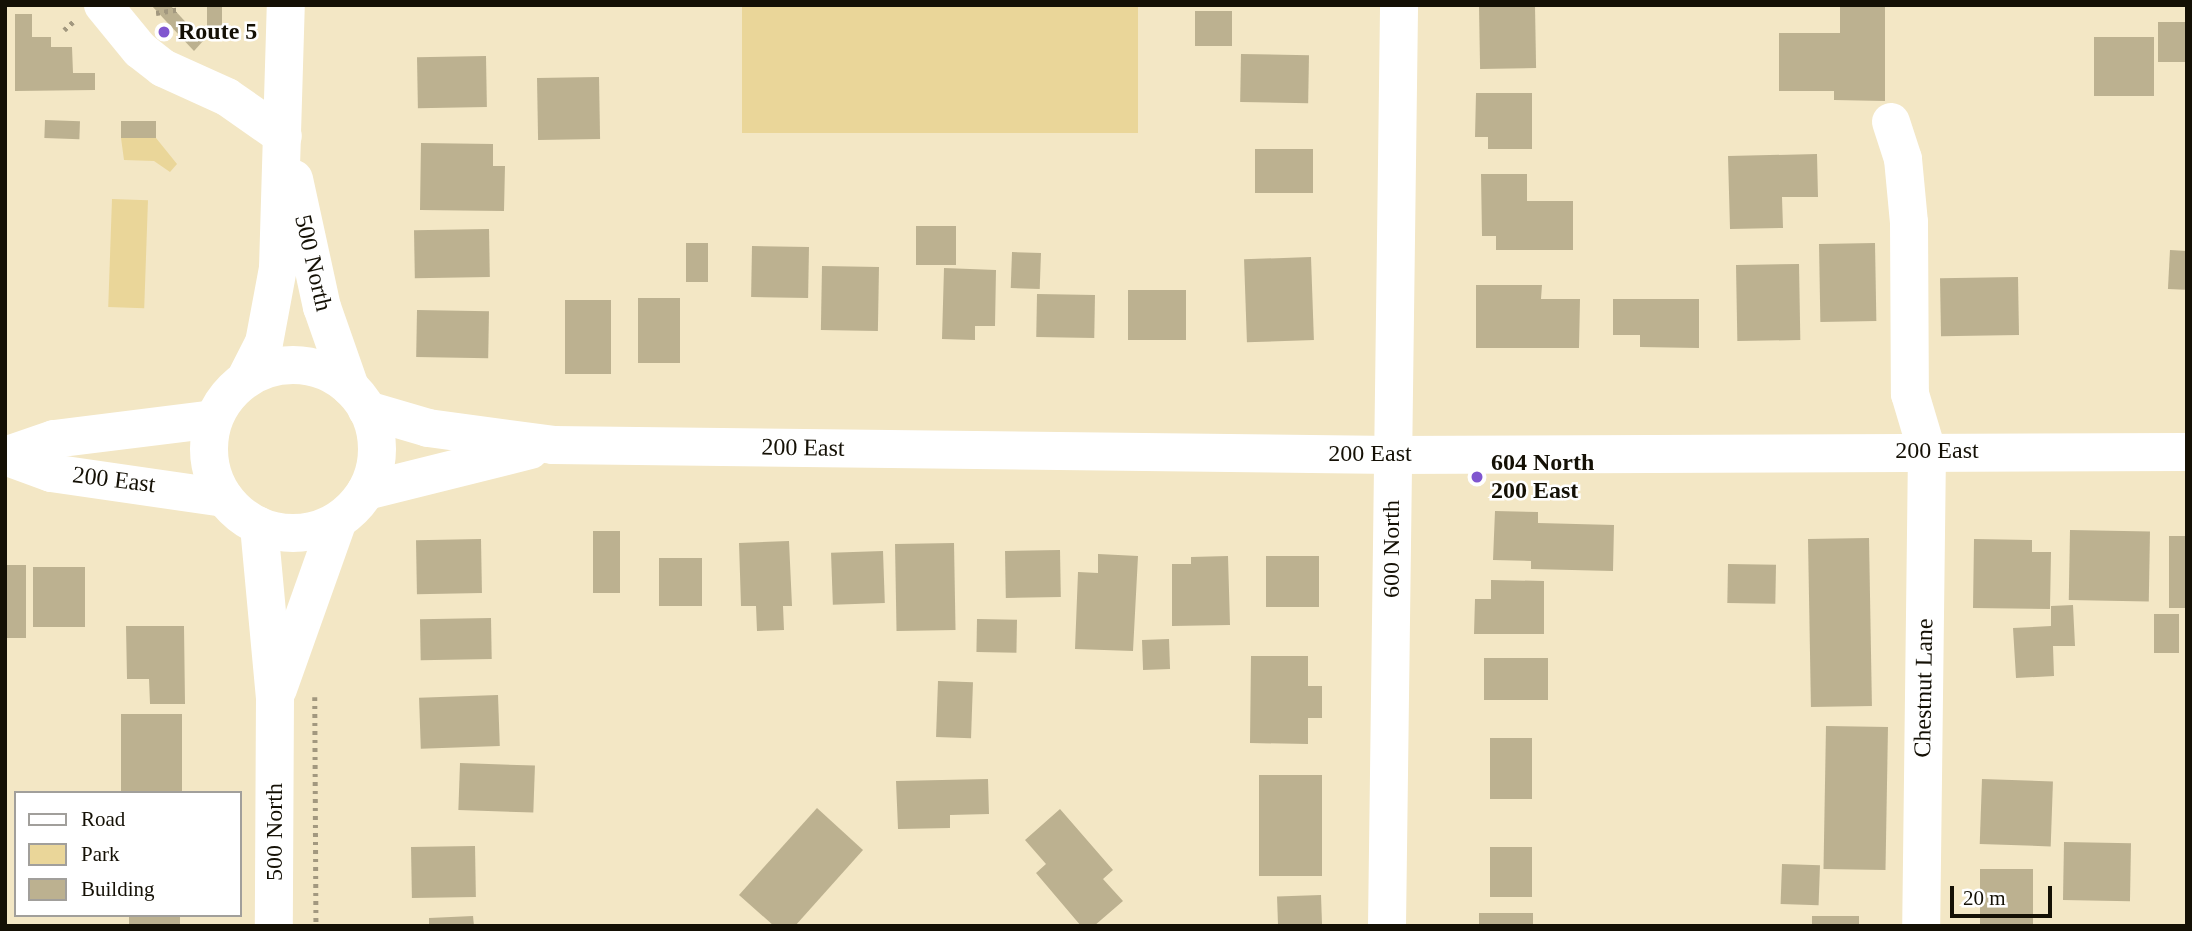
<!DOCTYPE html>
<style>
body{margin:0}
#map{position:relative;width:2192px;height:931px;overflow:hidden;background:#f3e7c5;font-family:"Times New Roman",serif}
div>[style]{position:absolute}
.green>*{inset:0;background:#ead699;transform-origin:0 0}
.building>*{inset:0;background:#bcb190;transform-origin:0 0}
.path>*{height:4.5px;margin-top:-2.25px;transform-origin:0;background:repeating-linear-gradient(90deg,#a2987f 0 3.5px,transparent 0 8.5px)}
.minor>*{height:38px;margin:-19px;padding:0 19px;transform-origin:19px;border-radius:19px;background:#fff}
.major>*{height:38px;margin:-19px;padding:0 19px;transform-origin:19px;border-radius:19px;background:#fff}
.major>.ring{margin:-19px;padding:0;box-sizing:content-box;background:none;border:38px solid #fff;border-radius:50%}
.dots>*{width:19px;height:19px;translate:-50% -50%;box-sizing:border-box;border:4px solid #fff;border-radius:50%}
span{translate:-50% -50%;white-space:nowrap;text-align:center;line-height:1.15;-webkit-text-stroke:5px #fff;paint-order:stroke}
.poi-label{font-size:24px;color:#141005;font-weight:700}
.left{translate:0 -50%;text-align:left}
.street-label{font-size:24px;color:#141005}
.frame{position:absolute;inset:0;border:7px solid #141005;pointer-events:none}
.legend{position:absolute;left:14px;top:791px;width:228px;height:126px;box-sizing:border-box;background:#fff;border:2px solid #a19f9b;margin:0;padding:9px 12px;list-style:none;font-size:21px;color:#141005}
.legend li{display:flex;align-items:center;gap:14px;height:35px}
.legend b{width:35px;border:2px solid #a19f9b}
.scale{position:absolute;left:1950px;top:886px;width:102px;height:32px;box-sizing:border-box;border:4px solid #141005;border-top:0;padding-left:9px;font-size:21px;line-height:24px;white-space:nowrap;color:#141005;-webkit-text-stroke:5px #fff;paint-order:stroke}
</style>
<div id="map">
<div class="green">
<div style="left:742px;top:5px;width:396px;height:128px"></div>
<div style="clip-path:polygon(121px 138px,156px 138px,177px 164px,170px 172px,154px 161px,124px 160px)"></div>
<div style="left:112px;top:199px;width:36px;height:108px;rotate:2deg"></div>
</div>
<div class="building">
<div style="clip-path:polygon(151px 5px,170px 5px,203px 41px,194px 51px)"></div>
<div style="left:207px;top:5px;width:15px;height:27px"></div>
<div style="clip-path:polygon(1840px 5px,1885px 5px,1885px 101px,1834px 100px,1834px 91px,1779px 91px,1779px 33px,1840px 33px)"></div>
<div style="left:1535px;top:6px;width:62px;height:56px;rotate:89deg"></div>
<div style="left:1195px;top:11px;width:37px;height:35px"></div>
<div style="clip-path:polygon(15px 14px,32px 14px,32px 37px,51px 37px,51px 47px,72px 47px,73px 73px,95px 73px,95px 90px,15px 91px)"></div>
<div style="left:2158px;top:22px;width:29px;height:40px"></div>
<div style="left:2094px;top:37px;width:60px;height:59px"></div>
<div style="left:1241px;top:54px;width:68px;height:48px;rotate:1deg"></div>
<div style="left:486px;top:56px;width:51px;height:69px;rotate:89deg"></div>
<div style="left:599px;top:77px;width:62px;height:62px;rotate:89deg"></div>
<div style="clip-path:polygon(1476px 93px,1532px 93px,1532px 149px,1488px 149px,1488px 137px,1475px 137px)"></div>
<div style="left:45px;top:120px;width:35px;height:18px;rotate:2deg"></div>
<div style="left:156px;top:121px;width:17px;height:35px;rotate:90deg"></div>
<div style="clip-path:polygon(421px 143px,493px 144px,493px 166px,505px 166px,504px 211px,420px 210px)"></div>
<div style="left:1313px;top:149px;width:44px;height:58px;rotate:90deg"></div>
<div style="clip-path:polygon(1817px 154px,1818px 197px,1782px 197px,1783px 228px,1730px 229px,1728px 156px)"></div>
<div style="clip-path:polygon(1481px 174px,1527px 174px,1527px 201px,1573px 201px,1573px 250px,1496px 250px,1496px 236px,1482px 236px)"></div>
<div style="left:916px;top:226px;width:40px;height:39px"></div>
<div style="left:489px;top:229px;width:48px;height:75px;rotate:89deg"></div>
<div style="left:686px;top:243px;width:22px;height:39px"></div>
<div style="left:1875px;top:243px;width:78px;height:56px;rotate:89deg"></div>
<div style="left:752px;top:246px;width:57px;height:51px;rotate:1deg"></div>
<div style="left:2170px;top:250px;width:17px;height:39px;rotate:3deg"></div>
<div style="left:1012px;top:252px;width:29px;height:36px;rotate:2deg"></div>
<div style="left:1311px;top:257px;width:83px;height:67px;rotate:88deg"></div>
<div style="left:1799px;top:264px;width:76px;height:63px;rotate:89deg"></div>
<div style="left:822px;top:266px;width:57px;height:64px;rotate:1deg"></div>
<div style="clip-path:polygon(944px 268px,996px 270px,995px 326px,975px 326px,975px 340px,942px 339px)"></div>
<div style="left:2018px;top:277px;width:58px;height:78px;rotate:89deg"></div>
<div style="clip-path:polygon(1476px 285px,1542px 285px,1541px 299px,1580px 299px,1579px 348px,1476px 348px)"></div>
<div style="left:1186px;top:290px;width:50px;height:58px;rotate:90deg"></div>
<div style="left:1037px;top:294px;width:58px;height:43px;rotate:1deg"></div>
<div style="left:638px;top:298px;width:42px;height:65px"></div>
<div style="clip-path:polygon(1613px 299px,1699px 299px,1699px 348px,1640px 347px,1640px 335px,1613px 335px)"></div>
<div style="left:565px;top:300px;width:46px;height:74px"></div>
<div style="left:417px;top:310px;width:72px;height:47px;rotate:1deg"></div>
<div style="clip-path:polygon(1495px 511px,1538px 512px,1538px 523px,1614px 525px,1613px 571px,1531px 569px,1531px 561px,1493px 560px)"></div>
<div style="left:2070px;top:530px;width:80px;height:70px;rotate:1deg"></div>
<div style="left:593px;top:531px;width:27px;height:62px"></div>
<div style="left:2169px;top:536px;width:18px;height:72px"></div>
<div style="left:1869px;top:538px;width:168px;height:61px;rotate:89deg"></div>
<div style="left:481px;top:539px;width:54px;height:65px;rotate:89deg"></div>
<div style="clip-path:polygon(1974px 539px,2032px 540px,2032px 552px,2051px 552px,2050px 609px,1973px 608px)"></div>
<div style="clip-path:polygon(789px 541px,792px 606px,783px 606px,784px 630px,757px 631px,756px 606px,741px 606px,739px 543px)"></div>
<div style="left:954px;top:543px;width:87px;height:59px;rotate:89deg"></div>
<div style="left:1060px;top:550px;width:47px;height:55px;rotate:89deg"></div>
<div style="left:883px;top:551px;width:52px;height:52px;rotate:88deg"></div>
<div style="clip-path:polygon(1098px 554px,1138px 556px,1133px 651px,1075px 649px,1078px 572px,1098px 573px)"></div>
<div style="clip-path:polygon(1228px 556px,1230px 625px,1172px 626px,1172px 564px,1191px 564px,1191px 557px)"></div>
<div style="left:1266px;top:556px;width:53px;height:51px"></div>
<div style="left:659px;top:558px;width:43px;height:48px"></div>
<div style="left:1728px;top:564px;width:48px;height:39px;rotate:1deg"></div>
<div style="left:5px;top:565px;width:21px;height:73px"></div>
<div style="left:33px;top:567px;width:52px;height:60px"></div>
<div style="clip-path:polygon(1491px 580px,1544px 581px,1544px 634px,1474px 634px,1475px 599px,1491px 599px)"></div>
<div style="clip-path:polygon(2073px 605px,2075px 646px,2053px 646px,2054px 676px,2016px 678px,2013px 628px,2051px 626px,2051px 606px)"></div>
<div style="left:2154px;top:614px;width:25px;height:39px"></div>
<div style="left:491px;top:618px;width:41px;height:71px;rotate:89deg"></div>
<div style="left:977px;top:619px;width:40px;height:33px;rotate:1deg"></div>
<div style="clip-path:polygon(126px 626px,184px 626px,185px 704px,150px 704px,149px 679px,127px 679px)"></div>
<div style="left:1169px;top:639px;width:30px;height:27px;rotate:88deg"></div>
<div style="clip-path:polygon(1251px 656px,1308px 656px,1308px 686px,1322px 686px,1322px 718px,1308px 718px,1308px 744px,1250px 743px)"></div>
<div style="left:1548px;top:658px;width:42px;height:64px;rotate:90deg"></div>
<div style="left:938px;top:681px;width:35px;height:56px;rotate:2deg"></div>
<div style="left:498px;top:695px;width:51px;height:79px;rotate:88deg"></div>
<div style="left:121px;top:714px;width:61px;height:79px"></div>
<div style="left:1826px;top:726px;width:62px;height:143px;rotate:1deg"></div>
<div style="left:1490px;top:738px;width:42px;height:61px"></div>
<div style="left:460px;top:763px;width:75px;height:47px;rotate:2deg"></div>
<div style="left:1259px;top:775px;width:63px;height:101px"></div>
<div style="clip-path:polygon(988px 779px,989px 814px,950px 815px,950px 828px,898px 829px,896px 781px)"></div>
<div style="left:1982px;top:779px;width:71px;height:65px;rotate:2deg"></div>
<div style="clip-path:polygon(817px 808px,863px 850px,795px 926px,774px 926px,739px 895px)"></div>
<div style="clip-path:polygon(1060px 809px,1113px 870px,1103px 879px,1123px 901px,1094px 926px,1081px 926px,1036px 873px,1046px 864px,1025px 840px)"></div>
<div style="left:2064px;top:842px;width:67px;height:58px;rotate:1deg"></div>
<div style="left:475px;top:846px;width:51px;height:64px;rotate:89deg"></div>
<div style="left:1490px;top:847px;width:42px;height:50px"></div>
<div style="left:1782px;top:864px;width:38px;height:40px;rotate:2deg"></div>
<div style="left:1980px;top:869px;width:53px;height:57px"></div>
<div style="left:1321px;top:895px;width:31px;height:44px;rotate:88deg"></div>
<div style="left:1533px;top:913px;width:13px;height:54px;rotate:90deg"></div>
<div style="left:129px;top:915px;width:51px;height:11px"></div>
<div style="clip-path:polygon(473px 916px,474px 926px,429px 926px,429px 918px)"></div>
<div style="left:1859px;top:916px;width:10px;height:47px;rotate:90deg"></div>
</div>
<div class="path">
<div style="left:156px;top:13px;width:25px;rotate:-9deg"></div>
<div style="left:64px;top:30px;width:12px;rotate:-42deg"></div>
<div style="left:315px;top:697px;width:229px;rotate:89.7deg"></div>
</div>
<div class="minor">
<div style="left:103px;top:5px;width:58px;rotate:50.6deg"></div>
<div style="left:140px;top:50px;width:29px;rotate:38deg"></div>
<div style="left:163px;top:68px;width:70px;rotate:24.4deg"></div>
<div style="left:227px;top:97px;width:68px;rotate:34.9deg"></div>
<div style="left:1891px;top:122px;width:39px;rotate:72deg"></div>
<div style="left:1903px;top:159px;width:63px;rotate:84.6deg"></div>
<div style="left:1909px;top:222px;width:172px;rotate:89.7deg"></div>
<div style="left:1910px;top:394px;width:59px;rotate:73.4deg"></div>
<div style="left:1927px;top:451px;width:475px;rotate:90.7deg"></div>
<div style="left:294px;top:179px;width:131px;rotate:77.7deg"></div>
<div style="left:322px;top:307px;width:85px;rotate:70.7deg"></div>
<div style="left:246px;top:378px;width:39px;rotate:-63deg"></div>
<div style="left:264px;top:343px;width:76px;rotate:-79.4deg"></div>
<div style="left:278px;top:268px;width:263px;rotate:-88.3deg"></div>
<div style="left:259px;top:526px;width:172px;rotate:84.7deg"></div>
<div style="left:275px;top:697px;width:229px;rotate:90.3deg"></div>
<div style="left:278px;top:689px;width:176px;rotate:-70.4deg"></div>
<div style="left:1387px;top:926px;width:921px;rotate:-89.25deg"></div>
</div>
<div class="major">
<div class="ring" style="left:209px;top:365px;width:130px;height:130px"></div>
<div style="left:367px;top:410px;width:64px;rotate:16.4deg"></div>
<div style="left:428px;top:428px;width:126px;rotate:7.7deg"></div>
<div style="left:553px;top:445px;width:840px;rotate:0.68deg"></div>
<div style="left:1393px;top:455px;width:794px;rotate:-0.22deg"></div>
<div style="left:5px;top:456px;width:49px;rotate:20.3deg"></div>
<div style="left:51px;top:473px;width:175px;rotate:8.2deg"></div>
<div style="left:5px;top:456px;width:52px;rotate:-19.1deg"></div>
<div style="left:54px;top:439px;width:161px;rotate:-7.1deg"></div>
<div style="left:366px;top:491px;width:169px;rotate:-14deg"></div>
</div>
<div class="dots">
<div style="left:164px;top:32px;background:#8056cf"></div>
<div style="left:1477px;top:477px;background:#8056cf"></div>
</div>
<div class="poi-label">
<span class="left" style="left:178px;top:32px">Route 5</span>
<span class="left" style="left:1491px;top:477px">604 North<br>200 East</span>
</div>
<div class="street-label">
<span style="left:313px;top:263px;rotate:77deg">500 North</span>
<span style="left:803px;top:448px;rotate:1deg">200 East</span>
<span style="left:1937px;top:451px">200 East</span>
<span style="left:1370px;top:454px">200 East</span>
<span style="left:114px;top:480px;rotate:7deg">200 East</span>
<span style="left:1392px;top:549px;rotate:-90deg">600 North</span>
<span style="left:1924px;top:688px;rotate:-89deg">Chestnut Lane</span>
<span style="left:275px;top:832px;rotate:-90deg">500 North</span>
</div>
<div class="frame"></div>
<ul class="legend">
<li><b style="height:9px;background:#fff"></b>Road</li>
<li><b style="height:19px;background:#ead699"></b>Park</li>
<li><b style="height:19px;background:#bcb190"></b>Building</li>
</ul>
<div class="scale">20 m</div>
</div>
